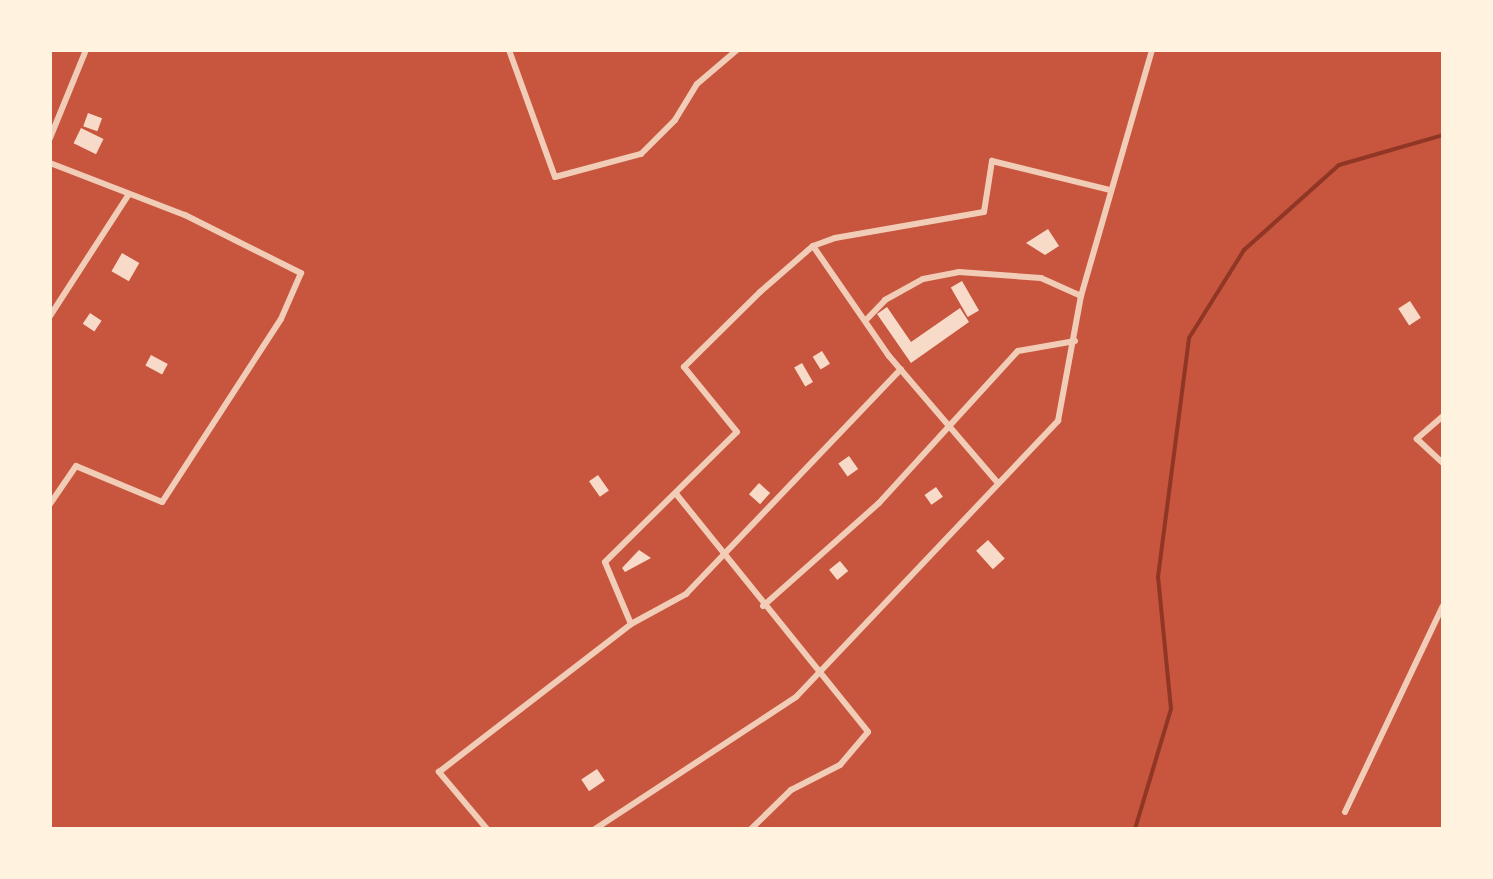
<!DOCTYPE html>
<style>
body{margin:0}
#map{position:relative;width:1493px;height:879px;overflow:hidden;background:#c8553d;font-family:Quicksand,sans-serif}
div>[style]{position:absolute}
.stream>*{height:4px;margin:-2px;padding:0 2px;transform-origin:2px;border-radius:2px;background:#8f3625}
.building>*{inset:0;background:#f7dbc8;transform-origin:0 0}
.minor>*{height:6px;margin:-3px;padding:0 3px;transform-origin:3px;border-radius:3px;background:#f1ccb7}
span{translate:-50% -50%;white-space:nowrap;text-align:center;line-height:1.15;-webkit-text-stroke:8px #fff3e0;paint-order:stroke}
.frame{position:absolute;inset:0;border:52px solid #fff3e0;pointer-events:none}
</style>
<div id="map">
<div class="stream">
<div style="left:1135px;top:829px;width:125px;rotate:-73.3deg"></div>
<div style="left:1171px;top:709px;width:133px;rotate:-95.6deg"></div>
<div style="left:1158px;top:577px;width:241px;rotate:-82.6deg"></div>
<div style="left:1189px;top:338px;width:104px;rotate:-58deg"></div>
<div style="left:1244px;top:250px;width:127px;rotate:-41.8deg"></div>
<div style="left:1339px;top:165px;width:108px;rotate:-16.1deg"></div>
</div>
<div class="building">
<div style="left:88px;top:113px;width:15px;height:14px;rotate:20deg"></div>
<div style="left:81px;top:128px;width:25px;height:17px;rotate:26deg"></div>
<div style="clip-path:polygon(1048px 229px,1059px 246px,1045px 255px,1026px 243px)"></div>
<div style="left:122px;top:253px;width:20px;height:21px;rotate:30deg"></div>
<div style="left:962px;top:281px;width:34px;height:13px;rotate:60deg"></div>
<div style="left:1410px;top:301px;width:20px;height:14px;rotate:57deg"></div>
<div style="clip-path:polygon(887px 307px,911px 342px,960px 308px,969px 322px,911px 363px,877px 314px)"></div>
<div style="left:90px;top:313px;width:14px;height:13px;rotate:34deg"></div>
<div style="left:822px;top:351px;width:15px;height:11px;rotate:58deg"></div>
<div style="left:151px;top:355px;width:19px;height:12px;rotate:28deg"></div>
<div style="left:802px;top:363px;width:22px;height:9px;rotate:60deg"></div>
<div style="left:849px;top:456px;width:16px;height:13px;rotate:55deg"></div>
<div style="left:598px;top:475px;width:19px;height:11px;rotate:55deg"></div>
<div style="left:759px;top:483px;width:15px;height:15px;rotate:42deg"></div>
<div style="left:936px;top:487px;width:12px;height:14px;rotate:55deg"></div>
<div style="left:988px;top:540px;width:25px;height:16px;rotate:48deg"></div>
<div style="clip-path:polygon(639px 550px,651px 558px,625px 572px,622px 568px)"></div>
<div style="left:840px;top:561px;width:13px;height:14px;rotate:51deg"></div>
<div style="left:597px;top:769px;width:14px;height:19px;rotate:56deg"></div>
</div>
<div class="minor">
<div style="left:509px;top:50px;width:135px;rotate:70.1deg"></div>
<div style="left:555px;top:177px;width:89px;rotate:-15deg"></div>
<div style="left:641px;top:154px;width:48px;rotate:-45deg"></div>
<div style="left:675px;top:120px;width:42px;rotate:-58.6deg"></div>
<div style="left:697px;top:84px;width:52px;rotate:-40.4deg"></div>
<div style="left:50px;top:138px;width:95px;rotate:-67.8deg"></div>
<div style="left:50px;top:163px;width:145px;rotate:21.1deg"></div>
<div style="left:185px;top:215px;width:130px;rotate:26.6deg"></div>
<div style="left:301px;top:273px;width:50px;rotate:113.5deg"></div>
<div style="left:281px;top:319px;width:218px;rotate:123deg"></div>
<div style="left:162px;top:502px;width:93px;rotate:-157.3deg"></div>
<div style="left:76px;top:466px;width:46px;rotate:124.4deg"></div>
<div style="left:813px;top:246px;width:134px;rotate:55.4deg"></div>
<div style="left:889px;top:356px;width:166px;rotate:49.4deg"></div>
<div style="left:50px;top:316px;width:145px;rotate:-57.1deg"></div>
<div style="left:866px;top:320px;width:28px;rotate:-46deg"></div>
<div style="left:885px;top:300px;width:43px;rotate:-28.9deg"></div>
<div style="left:923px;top:279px;width:37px;rotate:-11deg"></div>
<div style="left:959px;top:272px;width:82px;rotate:4.2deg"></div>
<div style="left:1041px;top:278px;width:44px;rotate:24.2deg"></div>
<div style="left:1443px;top:416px;width:35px;rotate:139deg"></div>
<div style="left:1417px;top:439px;width:35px;rotate:43deg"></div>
<div style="left:677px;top:495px;width:304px;rotate:51.1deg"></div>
<div style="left:868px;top:732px;width:43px;rotate:130.3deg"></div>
<div style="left:840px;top:765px;width:55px;rotate:153deg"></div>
<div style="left:791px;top:790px;width:56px;rotate:135.7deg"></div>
<div style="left:763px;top:606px;width:155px;rotate:-41.6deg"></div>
<div style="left:879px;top:503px;width:206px;rotate:-47.6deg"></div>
<div style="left:1018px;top:351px;width:58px;rotate:-10deg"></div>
<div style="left:631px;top:624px;width:67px;rotate:-112.8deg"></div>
<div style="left:605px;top:562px;width:185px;rotate:-44.6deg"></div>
<div style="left:737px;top:432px;width:84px;rotate:-129.2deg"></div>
<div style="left:684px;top:367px;width:107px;rotate:-44.6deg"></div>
<div style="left:760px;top:292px;width:70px;rotate:-41deg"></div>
<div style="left:813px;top:246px;width:23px;rotate:-20deg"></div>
<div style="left:835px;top:238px;width:151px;rotate:-9.9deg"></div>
<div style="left:984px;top:212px;width:52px;rotate:-81.1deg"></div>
<div style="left:992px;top:161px;width:122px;rotate:13.8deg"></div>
<div style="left:1345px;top:812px;width:228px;rotate:-64.6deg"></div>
<div style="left:487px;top:829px;width:75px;rotate:-130.1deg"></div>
<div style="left:439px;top:772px;width:242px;rotate:-37.6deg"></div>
<div style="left:631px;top:624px;width:63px;rotate:-28.6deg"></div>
<div style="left:686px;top:594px;width:311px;rotate:-46.3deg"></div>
<div style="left:595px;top:829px;width:240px;rotate:-33.3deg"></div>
<div style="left:796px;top:697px;width:381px;rotate:-46.5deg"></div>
<div style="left:1058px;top:421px;width:127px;rotate:-79.6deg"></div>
<div style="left:1081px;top:296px;width:256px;rotate:-73.9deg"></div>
</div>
<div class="frame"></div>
</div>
